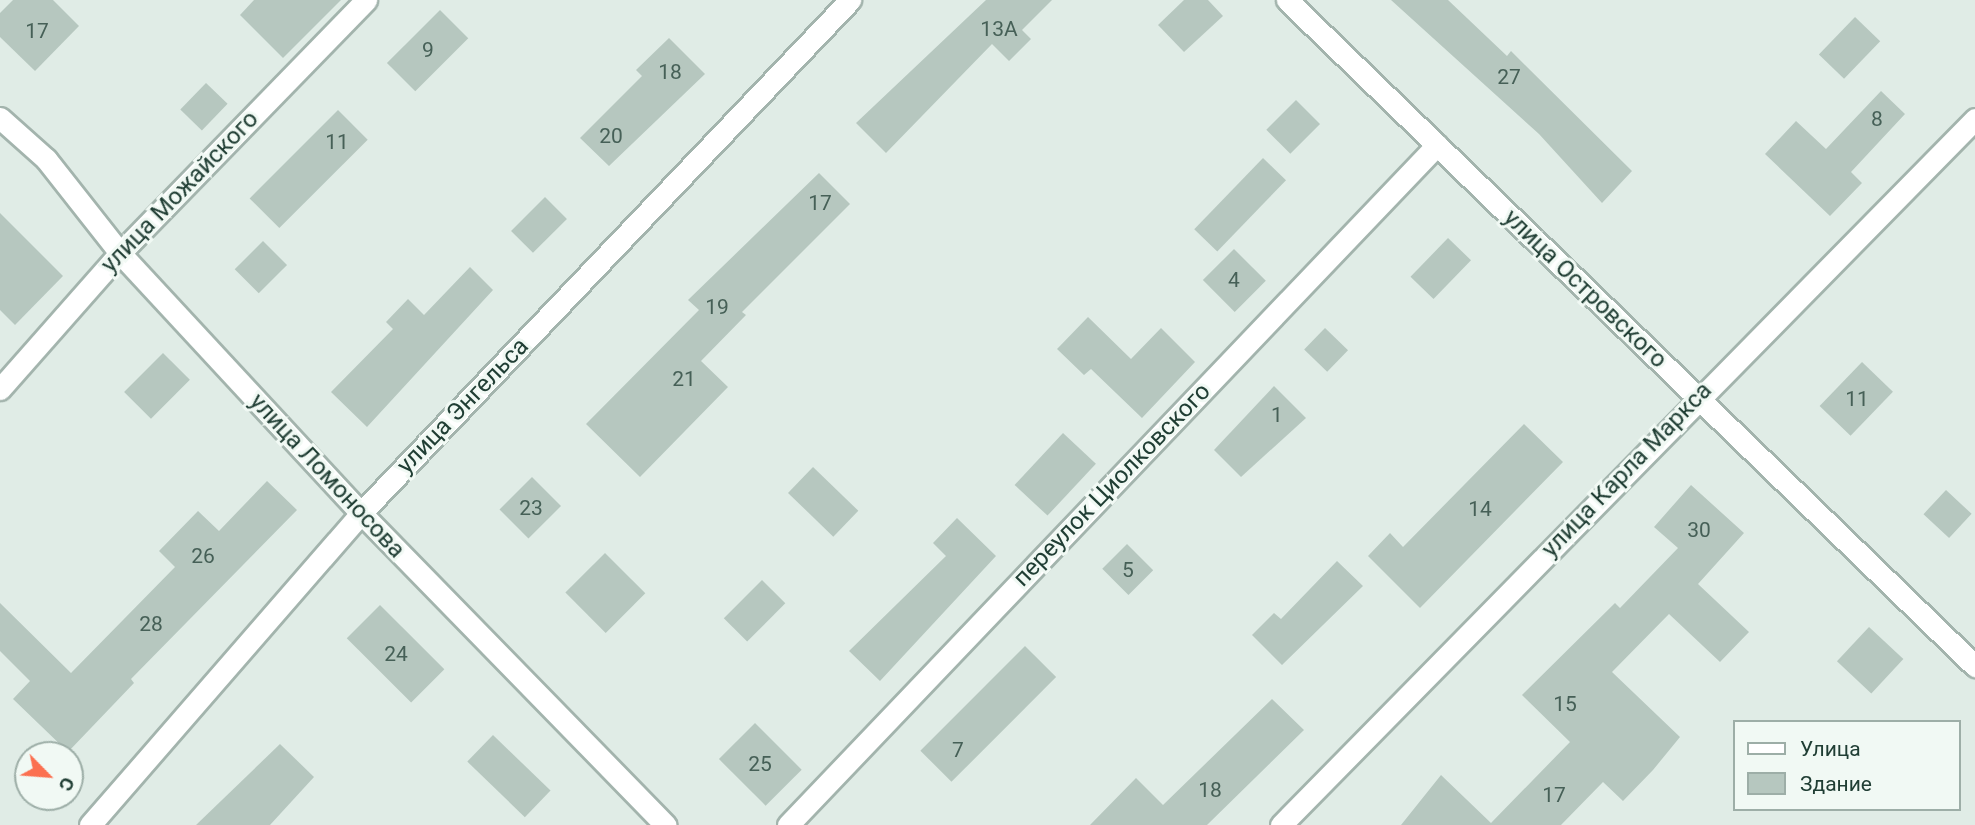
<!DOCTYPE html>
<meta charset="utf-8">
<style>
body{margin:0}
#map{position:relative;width:1975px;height:825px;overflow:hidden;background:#e0ece6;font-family:Roboto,sans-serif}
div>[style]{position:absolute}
.building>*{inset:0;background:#b6c7bf;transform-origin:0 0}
.roads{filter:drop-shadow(2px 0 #a3b4ad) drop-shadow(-2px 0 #a3b4ad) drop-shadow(0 2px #a3b4ad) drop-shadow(0 -2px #a3b4ad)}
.minor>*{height:21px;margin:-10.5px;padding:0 10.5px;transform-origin:10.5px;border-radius:10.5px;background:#fff}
span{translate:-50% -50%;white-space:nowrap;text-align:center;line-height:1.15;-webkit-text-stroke:6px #f1f9f4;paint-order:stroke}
.number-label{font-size:21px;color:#466057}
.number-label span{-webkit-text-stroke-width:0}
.street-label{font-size:24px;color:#203e34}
.legend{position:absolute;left:1733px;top:720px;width:228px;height:91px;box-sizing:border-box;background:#f1f9f4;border:2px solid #9daea7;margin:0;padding:9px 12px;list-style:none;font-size:21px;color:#203e34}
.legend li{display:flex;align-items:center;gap:14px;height:35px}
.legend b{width:35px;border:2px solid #9daea7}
.north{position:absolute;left:14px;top:741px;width:70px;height:70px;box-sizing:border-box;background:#f1f9f4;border:2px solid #9daea7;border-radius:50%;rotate:115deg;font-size:19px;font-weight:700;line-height:28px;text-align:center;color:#203e34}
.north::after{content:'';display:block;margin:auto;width:24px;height:32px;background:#fb7050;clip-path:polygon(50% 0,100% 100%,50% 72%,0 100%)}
</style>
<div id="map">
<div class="building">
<div style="clip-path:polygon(13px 0,53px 0,79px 26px,35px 71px,0 37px,0 13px)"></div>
<div style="clip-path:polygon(254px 0,341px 0,283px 58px,240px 15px)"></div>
<div style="clip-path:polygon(986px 0,1052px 0,1022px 30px,1031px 39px,1009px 61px,992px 44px,886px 153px,856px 123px)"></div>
<div style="clip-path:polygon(1184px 0,1208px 0,1223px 16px,1184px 52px,1158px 25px)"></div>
<div style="clip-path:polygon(1391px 0,1448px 0,1507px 56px,1511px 51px,1632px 171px,1602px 203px,1539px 134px)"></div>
<div style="left:440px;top:10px;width:40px;height:75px;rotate:45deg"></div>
<div style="left:1855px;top:17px;width:35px;height:52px;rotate:44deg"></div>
<div style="clip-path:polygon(669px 38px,705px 74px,609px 166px,580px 138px,642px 76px,636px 70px)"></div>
<div style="left:206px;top:83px;width:30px;height:37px;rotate:44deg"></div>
<div style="clip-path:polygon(1881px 91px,1905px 114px,1851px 172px,1862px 183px,1830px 216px,1765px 154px,1796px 121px,1826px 149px)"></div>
<div style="left:1296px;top:100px;width:34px;height:42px;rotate:45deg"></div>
<div style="left:338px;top:110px;width:42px;height:125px;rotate:45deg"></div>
<div style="left:1263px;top:158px;width:32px;height:99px;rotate:44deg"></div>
<div style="clip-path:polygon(819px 173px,850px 204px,742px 312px,746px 315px,701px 361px,728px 387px,640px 477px,586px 424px,699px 310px,688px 300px)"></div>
<div style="left:545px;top:197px;width:31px;height:48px;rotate:45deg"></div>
<div style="clip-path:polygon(0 213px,63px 276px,15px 325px,0 310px)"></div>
<div style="left:1448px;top:238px;width:32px;height:54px;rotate:44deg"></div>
<div style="left:263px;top:241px;width:34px;height:40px;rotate:45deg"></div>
<div style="left:1234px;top:249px;width:45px;height:44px;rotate:45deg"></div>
<div style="clip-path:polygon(470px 267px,493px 290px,367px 427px,331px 392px,393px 329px,386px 322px,408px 299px,424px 315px)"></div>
<div style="clip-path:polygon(1088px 317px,1131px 359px,1161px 328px,1195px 362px,1142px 418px,1091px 369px,1084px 375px,1057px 349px)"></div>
<div style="left:1325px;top:328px;width:32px;height:30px;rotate:44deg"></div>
<div style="left:163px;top:353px;width:38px;height:55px;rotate:45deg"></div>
<div style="left:1862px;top:362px;width:43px;height:61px;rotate:44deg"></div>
<div style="clip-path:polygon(1274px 386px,1306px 418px,1241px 477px,1214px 450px)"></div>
<div style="clip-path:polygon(1524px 424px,1563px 462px,1420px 608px,1368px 556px,1390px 533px,1403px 547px)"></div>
<div style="left:1063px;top:433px;width:45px;height:71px;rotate:43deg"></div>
<div style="left:813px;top:467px;width:63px;height:36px;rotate:44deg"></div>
<div style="left:532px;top:477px;width:41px;height:46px;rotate:45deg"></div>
<div style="clip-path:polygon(267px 481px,297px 510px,131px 679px,134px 683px,68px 752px,13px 699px,30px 681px,0 651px,0 603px,71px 673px,175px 567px,159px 551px,198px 511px,219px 531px)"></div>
<div style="clip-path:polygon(1691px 485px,1744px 533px,1698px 584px,1749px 632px,1720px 662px,1669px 614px,1612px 672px,1680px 737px,1653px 770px,1623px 801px,1603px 782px,1561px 825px,1401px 825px,1441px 775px,1491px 823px,1570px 742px,1522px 695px,1615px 603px,1620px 608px,1678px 548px,1654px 527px)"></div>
<div style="left:1946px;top:490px;width:35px;height:33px;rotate:43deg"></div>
<div style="clip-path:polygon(957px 518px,996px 556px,880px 681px,849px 651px,946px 556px,933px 543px)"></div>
<div style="left:1127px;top:544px;width:37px;height:35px;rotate:45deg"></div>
<div style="left:605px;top:553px;width:57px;height:56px;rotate:45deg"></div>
<div style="clip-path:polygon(1337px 561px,1363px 586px,1282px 665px,1252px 635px,1274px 613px,1281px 619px)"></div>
<div style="left:762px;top:580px;width:33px;height:54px;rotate:45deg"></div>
<div style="left:380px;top:605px;width:91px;height:47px;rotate:45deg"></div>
<div style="left:1869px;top:627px;width:47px;height:47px;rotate:43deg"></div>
<div style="left:1025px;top:646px;width:44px;height:148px;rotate:45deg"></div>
<div style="clip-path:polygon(1272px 699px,1304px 730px,1207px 825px,1090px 825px,1136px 778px,1163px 805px)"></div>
<div style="left:755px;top:723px;width:66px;height:51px;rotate:45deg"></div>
<div style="left:493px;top:735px;width:80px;height:37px;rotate:44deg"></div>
<div style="clip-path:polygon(280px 744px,314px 777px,270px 825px,196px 825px)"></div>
</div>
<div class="roads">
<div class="minor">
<div style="left:1287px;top:0;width:958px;rotate:44.07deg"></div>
<div style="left:0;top:118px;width:62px;rotate:41.7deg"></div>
<div style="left:46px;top:159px;width:120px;rotate:51.8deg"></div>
<div style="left:120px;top:253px;width:355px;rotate:47.2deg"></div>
<div style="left:361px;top:513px;width:436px;rotate:45.7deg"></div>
<div style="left:0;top:389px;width:181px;rotate:-48.6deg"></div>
<div style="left:120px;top:253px;width:353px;rotate:-45.8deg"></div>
<div style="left:90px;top:825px;width:413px;rotate:-49deg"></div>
<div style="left:361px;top:513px;width:709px;rotate:-46.37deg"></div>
<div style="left:788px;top:825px;width:940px;rotate:-46.34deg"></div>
<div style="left:1281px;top:825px;width:990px;rotate:-45.49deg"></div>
</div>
</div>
<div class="number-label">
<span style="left:999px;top:29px">13А</span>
<span style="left:37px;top:31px">17</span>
<span style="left:428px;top:50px">9</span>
<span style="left:670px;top:72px">18</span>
<span style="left:1509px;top:77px">27</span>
<span style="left:1877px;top:119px">8</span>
<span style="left:611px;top:136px">20</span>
<span style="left:337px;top:142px">11</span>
<span style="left:820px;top:203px">17</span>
<span style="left:1234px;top:280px">4</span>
<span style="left:717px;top:307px">19</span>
<span style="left:684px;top:379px">21</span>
<span style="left:1857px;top:399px">11</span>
<span style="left:1277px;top:415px">1</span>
<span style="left:531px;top:508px">23</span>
<span style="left:1480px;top:509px">14</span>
<span style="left:1699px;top:530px">30</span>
<span style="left:203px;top:556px">26</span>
<span style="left:1128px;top:570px">5</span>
<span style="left:151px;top:624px">28</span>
<span style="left:396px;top:654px">24</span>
<span style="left:1565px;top:704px">15</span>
<span style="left:958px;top:750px">7</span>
<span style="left:760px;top:764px">25</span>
<span style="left:1210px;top:790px">18</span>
<span style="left:1554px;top:795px">17</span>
</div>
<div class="street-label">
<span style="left:180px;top:192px;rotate:-46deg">улица Можайского</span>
<span style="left:1585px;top:289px;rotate:44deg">улица Островского</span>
<span style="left:463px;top:406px;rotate:-46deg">улица Энгельса</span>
<span style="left:1627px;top:470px;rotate:-46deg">улица Карла Маркса</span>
<span style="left:327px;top:476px;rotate:47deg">улица Ломоносова</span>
<span style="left:1112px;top:485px;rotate:-46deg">переулок Циолковского</span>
</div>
<ul class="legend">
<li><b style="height:9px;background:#fff"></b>Улица</li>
<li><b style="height:19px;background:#b6c7bf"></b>Здание</li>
</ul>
<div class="north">С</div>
</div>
